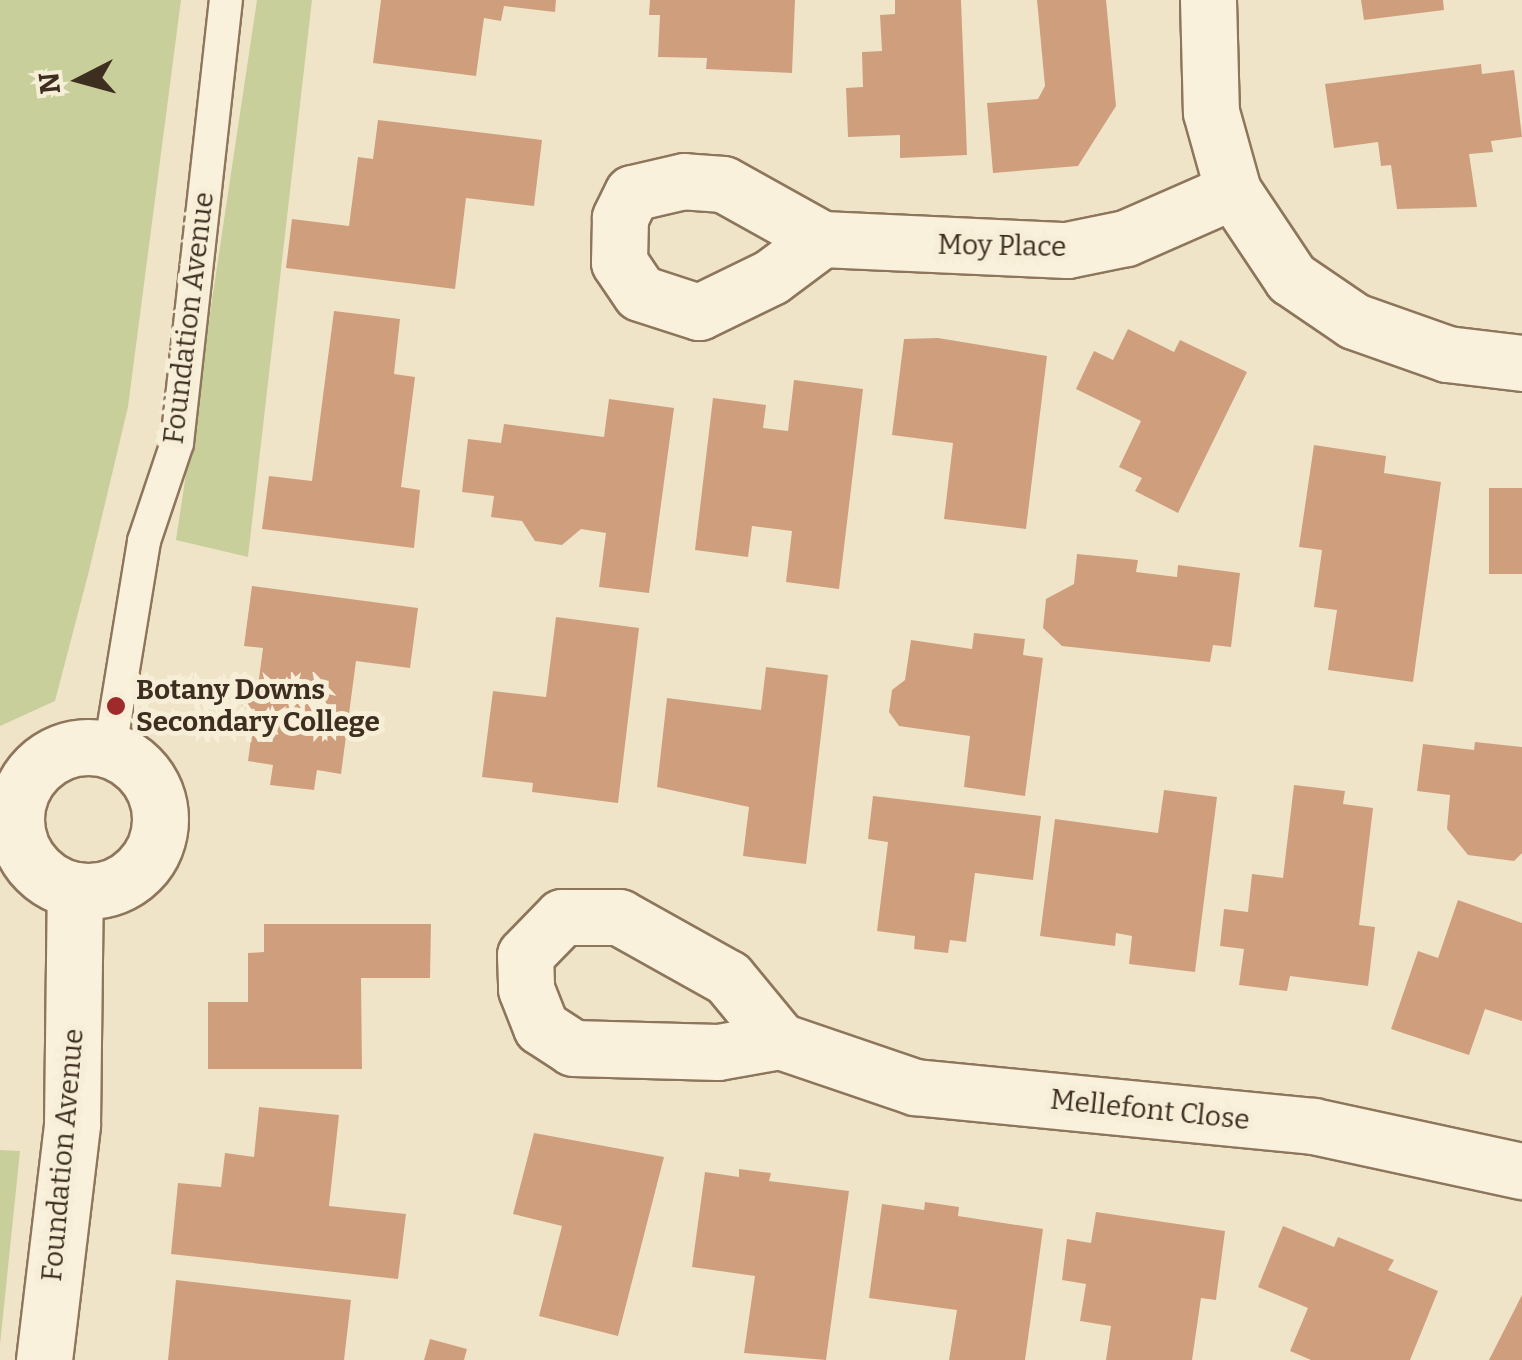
<!DOCTYPE html>
<style>
body{margin:0}
#map{position:relative;width:1522px;height:1360px;overflow:hidden;background:#f0e4c8;font-family:Bitter,serif}
div>[style]{position:absolute}
.green>*{inset:0;background:#c9cf9b}
.building>*{inset:0;background:#cf9f7d;transform-origin:0 0}
.roads{filter:drop-shadow(2px 0 #8d765c) drop-shadow(-2px 0 #8d765c) drop-shadow(0 2px #8d765c) drop-shadow(0 -2px #8d765c)}
.service>*{height:32px;margin:-16px;padding:0 16px;transform-origin:16px;border-radius:16px;background:#faf1dc}
.minor>*{height:55px;margin:-27.5px;padding:0 27.5px;transform-origin:27.5px;border-radius:27.5px;background:#faf1dc}
.minor>.ring{margin:-27.5px;padding:0;box-sizing:content-box;background:none;border:55px solid #faf1dc;border-radius:50%}
.dots>*{width:28px;height:28px;translate:-50% -50%;box-sizing:border-box;border:5px solid #f7eed8;border-radius:50%}
span{translate:-50% -50%;white-space:nowrap;text-align:center;line-height:1.15;-webkit-text-stroke:10px #f7eed8;paint-order:stroke}
.street-label{font-size:28px;color:#3d2e20}
.poi-label{font-size:28px;color:#3d2e20;font-weight:700}
.left{translate:0 -50%;text-align:left}
.north{position:absolute;left:30px;top:30px;width:100px;height:100px;-webkit-text-stroke:8px #f7eed8;paint-order:stroke;rotate:264deg;font-size:28px;font-weight:700;line-height:40px;text-align:center;color:#3d2e20}
.north::after{content:'';display:block;margin:auto;width:35px;height:45px;background:#3d2e20;clip-path:polygon(50% 0,100% 100%,50% 72%,0 100%)}
</style>
<div id="map">
<div class="green">
<div style="clip-path:polygon(0 0,181px 0,128px 407px,88px 575px,55px 701px,0 726px)"></div>
<div style="clip-path:polygon(257px 0,312px 0,248px 557px,176px 540px)"></div>
<div style="clip-path:polygon(0 1150px,20px 1151px,0 1345px)"></div>
</div>
<div class="building">
<div style="clip-path:polygon(381px 0,556px 0,555px 12px,504px 6px,501px 21px,484px 18px,476px 76px,373px 63px)"></div>
<div style="clip-path:polygon(650px 0,795px 0,792px 73px,706px 69px,707px 58px,658px 57px,660px 15px,649px 15px)"></div>
<div style="clip-path:polygon(895px 0,961px 0,967px 155px,900px 158px,900px 135px,848px 137px,846px 88px,863px 87px,862px 52px,882px 51px,880px 15px,895px 14px)"></div>
<div style="clip-path:polygon(1037px 0,1106px 0,1116px 106px,1078px 166px,993px 173px,987px 103px,1038px 99px,1045px 86px)"></div>
<div style="clip-path:polygon(1361px 0,1443px 0,1444px 10px,1364px 20px)"></div>
<div style="clip-path:polygon(1481px 64px,1482px 74px,1514px 70px,1522px 137px,1491px 141px,1493px 152px,1469px 154px,1477px 207px,1397px 209px,1391px 165px,1381px 166px,1378px 142px,1334px 148px,1325px 84px)"></div>
<div style="clip-path:polygon(378px 120px,542px 140px,534px 206px,466px 198px,455px 289px,286px 268px,292px 219px,349px 226px,358px 157px,373px 159px)"></div>
<div style="clip-path:polygon(334px 311px,400px 319px,394px 374px,415px 377px,401px 487px,420px 490px,414px 548px,262px 529px,269px 476px,312px 481px)"></div>
<div style="clip-path:polygon(1128px 329px,1174px 352px,1180px 340px,1247px 372px,1178px 513px,1135px 491px,1142px 478px,1119px 467px,1141px 421px,1076px 389px,1094px 351px,1113px 360px)"></div>
<div style="clip-path:polygon(938px 338px,1047px 356px,1026px 529px,944px 519px,953px 443px,892px 435px,904px 339px)"></div>
<div style="clip-path:polygon(794px 380px,863px 389px,839px 589px,786px 582px,792px 531px,752px 526px,748px 557px,695px 550px,713px 398px,766px 405px,763px 428px,788px 431px)"></div>
<div style="clip-path:polygon(609px 399px,674px 408px,649px 593px,599px 587px,606px 533px,581px 529px,562px 545px,535px 541px,522px 521px,491px 517px,494px 496px,462px 492px,468px 439px,501px 443px,504px 424px,604px 437px)"></div>
<div style="clip-path:polygon(1314px 445px,1386px 456px,1384px 473px,1441px 482px,1413px 682px,1328px 670px,1337px 610px,1314px 607px,1322px 550px,1299px 547px)"></div>
<div style="left:1522px;top:488px;width:86px;height:33px;rotate:90deg"></div>
<div style="clip-path:polygon(1077px 554px,1138px 560px,1136px 572px,1177px 577px,1178px 565px,1240px 573px,1231px 647px,1213px 645px,1210px 662px,1062px 646px,1043px 628px,1046px 599px,1074px 584px)"></div>
<div style="clip-path:polygon(252px 586px,418px 608px,410px 668px,356px 661px,341px 774px,317px 770px,314px 790px,270px 785px,273px 765px,248px 761px,255px 709px,242px 708px,245px 685px,258px 686px,263px 648px,244px 646px)"></div>
<div style="clip-path:polygon(556px 617px,639px 628px,618px 803px,532px 792px,533px 783px,482px 777px,493px 691px,546px 697px)"></div>
<div style="clip-path:polygon(974px 633px,1025px 639px,1023px 655px,1043px 658px,1025px 796px,964px 787px,970px 736px,899px 726px,889px 712px,892px 690px,905px 680px,911px 640px,972px 649px)"></div>
<div style="clip-path:polygon(766px 667px,828px 675px,806px 864px,743px 856px,749px 807px,657px 787px,667px 698px,761px 710px)"></div>
<div style="clip-path:polygon(1475px 742px,1522px 747px,1522px 853px,1514px 861px,1468px 855px,1447px 829px,1450px 795px,1417px 791px,1423px 744px,1474px 750px)"></div>
<div style="clip-path:polygon(1294px 785px,1345px 791px,1343px 804px,1373px 808px,1359px 925px,1375px 927px,1368px 986px,1290px 976px,1287px 991px,1239px 985px,1244px 949px,1220px 946px,1224px 909px,1248px 912px,1252px 874px,1283px 878px)"></div>
<div style="clip-path:polygon(1164px 790px,1217px 797px,1195px 972px,1129px 964px,1132px 936px,1116px 933px,1115px 946px,1040px 936px,1055px 819px,1158px 833px)"></div>
<div style="clip-path:polygon(873px 796px,1041px 816px,1033px 880px,975px 873px,966px 942px,950px 940px,948px 953px,914px 949px,915px 936px,877px 931px,888px 842px,868px 839px)"></div>
<div style="clip-path:polygon(1458px 900px,1522px 923px,1522px 1021px,1485px 1009px,1469px 1055px,1391px 1029px,1418px 951px,1438px 958px)"></div>
<div style="clip-path:polygon(264px 924px,431px 924px,430px 978px,361px 978px,362px 1069px,208px 1069px,208px 1002px,248px 1002px,248px 953px,264px 952px)"></div>
<div style="clip-path:polygon(259px 1107px,339px 1115px,329px 1206px,406px 1214px,398px 1279px,171px 1254px,178px 1183px,221px 1187px,225px 1153px,254px 1157px)"></div>
<div style="clip-path:polygon(534px 1133px,664px 1157px,618px 1336px,539px 1316px,562px 1226px,513px 1214px)"></div>
<div style="clip-path:polygon(739px 1169px,771px 1173px,769px 1181px,849px 1191px,826px 1360px,744px 1353px,755px 1276px,692px 1267px,705px 1172px,739px 1177px)"></div>
<div style="clip-path:polygon(925px 1202px,959px 1207px,958px 1216px,1043px 1229px,1025px 1360px,949px 1360px,957px 1310px,869px 1298px,882px 1204px,924px 1210px)"></div>
<div style="clip-path:polygon(1096px 1212px,1225px 1231px,1216px 1300px,1201px 1298px,1192px 1360px,1106px 1360px,1111px 1326px,1080px 1321px,1086px 1284px,1062px 1280px,1067px 1239px,1091px 1243px)"></div>
<div style="clip-path:polygon(1283px 1226px,1334px 1247px,1338px 1237px,1394px 1260px,1388px 1270px,1438px 1291px,1410px 1360px,1311px 1360px,1290px 1351px,1308px 1308px,1258px 1287px)"></div>
<div style="clip-path:polygon(176px 1280px,351px 1300px,344px 1360px,168px 1360px)"></div>
<div style="clip-path:polygon(1522px 1295px,1522px 1360px,1489px 1360px)"></div>
<div style="clip-path:polygon(430px 1339px,467px 1349px,464px 1360px,424px 1360px)"></div>
</div>
<div class="roads">
<div class="service">
<div style="left:110px;top:749px;width:211px;rotate:-80.7deg"></div>
<div style="left:144px;top:541px;width:103px;rotate:-71.4deg"></div>
<div style="left:177px;top:443px;width:446px;rotate:-83.7deg"></div>
</div>
<div class="minor">
<div style="left:1208px;top:0;width:112px;rotate:88.5deg"></div>
<div style="left:1211px;top:112px;width:82px;rotate:74.4deg"></div>
<div style="left:1233px;top:191px;width:105px;rotate:56.3deg"></div>
<div style="left:1291px;top:278px;width:76px;rotate:34.3deg"></div>
<div style="left:1354px;top:321px;width:99px;rotate:19.5deg"></div>
<div style="left:1447px;top:354px;width:76px;rotate:6.8deg"></div>
<div style="left:822px;top:239px;width:113px;rotate:-150.9deg"></div>
<div style="left:723px;top:184px;width:39px;rotate:-176deg"></div>
<div style="left:684px;top:181px;width:53px;rotate:167deg"></div>
<div style="left:632px;top:193px;width:28px;rotate:116deg"></div>
<div style="left:620px;top:218px;width:44px;rotate:91.3deg"></div>
<div style="left:619px;top:262px;width:37px;rotate:56deg"></div>
<div style="left:640px;top:293px;width:62px;rotate:17.9deg"></div>
<div style="left:699px;top:312px;width:80px;rotate:-25.9deg"></div>
<div style="left:771px;top:277px;width:64px;rotate:-36.7deg"></div>
<div style="left:822px;top:239px;width:245px;rotate:2.6deg"></div>
<div style="left:1067px;top:250px;width:60px;rotate:-11.5deg"></div>
<div style="left:1126px;top:238px;width:117px;rotate:-23.7deg"></div>
<div class="ring" style="left:16px;top:747px;width:89px;height:89px"></div>
<div style="left:780px;top:1041px;width:82px;rotate:-129.5deg"></div>
<div style="left:728px;top:978px;width:125px;rotate:-150.8deg"></div>
<div style="left:619px;top:917px;width:57px;rotate:180deg"></div>
<div style="left:562px;top:917px;width:53px;rotate:134.2deg"></div>
<div style="left:525px;top:955px;width:34px;rotate:88deg"></div>
<div style="left:526px;top:989px;width:41px;rotate:68.5deg"></div>
<div style="left:541px;top:1027px;width:38px;rotate:33deg"></div>
<div style="left:573px;top:1048px;width:145px;rotate:1.6deg"></div>
<div style="left:718px;top:1052px;width:63px;rotate:-10.1deg"></div>
<div style="left:780px;top:1041px;width:143px;rotate:18.8deg"></div>
<div style="left:915px;top:1087px;width:400px;rotate:5.6deg"></div>
<div style="left:1313px;top:1126px;width:214px;rotate:12.2deg"></div>
<div style="left:44px;top:1360px;width:238px;rotate:-83.2deg"></div>
<div style="left:72px;top:1124px;width:234px;rotate:-89.3deg"></div>
</div>
</div>
<div class="dots">
<div style="left:116px;top:706px;background:#9e2a2b"></div>
</div>
<div class="street-label">
<span style="left:1002px;top:246px;rotate:1deg">Moy Place</span>
<span style="left:189px;top:318px;rotate:-83deg">Foundation Avenue</span>
<span style="left:1150px;top:1110px;rotate:6deg">Mellefont Close</span>
<span style="left:63px;top:1155px;rotate:-85deg">Foundation Avenue</span>
</div>
<div class="poi-label">
<span class="left" style="left:136px;top:706px">Botany Downs<br>Secondary College</span>
</div>
<div class="north">N</div>
</div>
